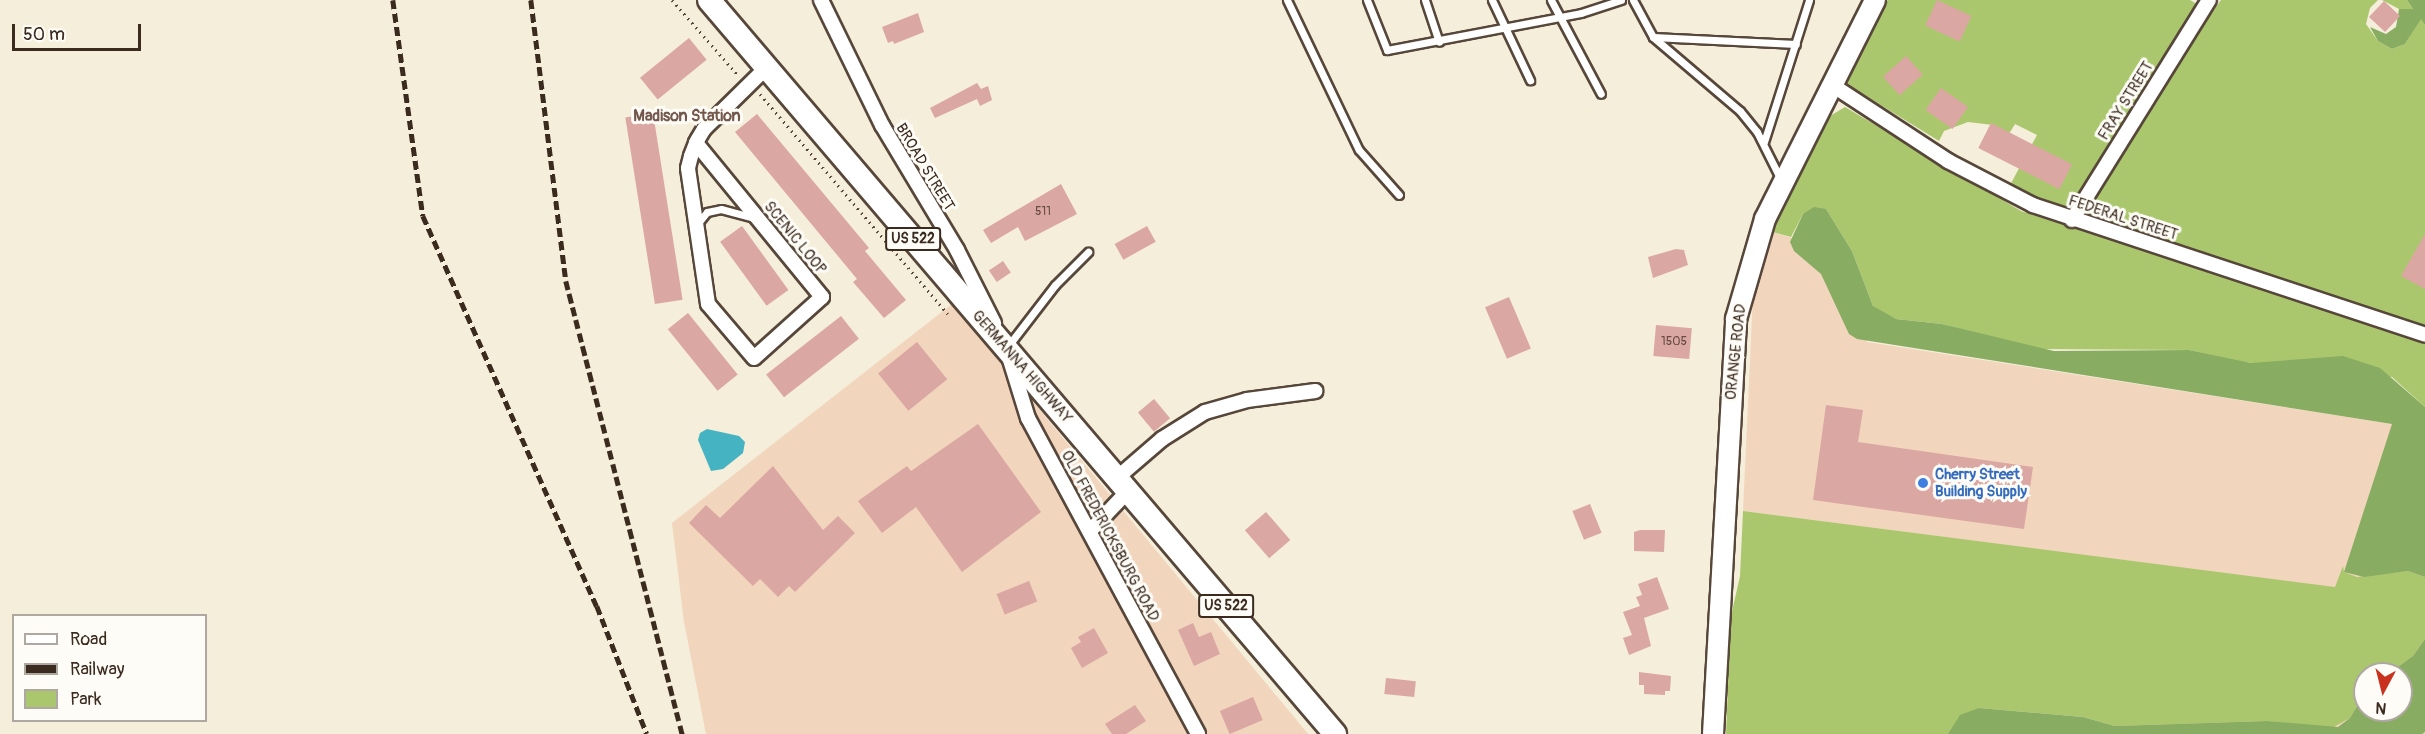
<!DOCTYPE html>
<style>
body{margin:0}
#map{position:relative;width:2425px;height:734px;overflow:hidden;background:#f4eeda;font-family:Pangolin,sans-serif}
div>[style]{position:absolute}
.built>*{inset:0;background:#f2d5bd}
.green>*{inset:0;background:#abc76e}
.forest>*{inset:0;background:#88ac61}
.water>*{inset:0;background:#46b3c2}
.building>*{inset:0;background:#dba7a2;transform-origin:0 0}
.path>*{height:3px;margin-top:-1.5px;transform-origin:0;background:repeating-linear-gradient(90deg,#57473a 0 1.5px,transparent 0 6px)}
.roads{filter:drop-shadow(2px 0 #57473a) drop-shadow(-2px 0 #57473a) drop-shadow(0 2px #57473a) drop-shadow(0 -2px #57473a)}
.lane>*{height:7px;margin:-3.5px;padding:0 3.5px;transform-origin:3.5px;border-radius:3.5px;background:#fff}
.street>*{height:14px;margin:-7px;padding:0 7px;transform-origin:7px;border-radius:7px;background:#fff}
.secondary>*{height:20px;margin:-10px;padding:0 10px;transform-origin:10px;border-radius:10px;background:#fff}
.primary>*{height:22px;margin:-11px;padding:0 11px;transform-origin:11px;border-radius:11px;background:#fff}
.rail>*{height:4.5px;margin-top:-2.25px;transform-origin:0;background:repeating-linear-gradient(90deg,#3b2a1e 0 9px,transparent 0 13.5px)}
.dots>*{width:16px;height:16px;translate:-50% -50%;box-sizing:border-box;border:3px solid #fdfcf7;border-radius:50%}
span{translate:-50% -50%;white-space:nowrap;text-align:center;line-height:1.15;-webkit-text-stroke:6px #fdfcf7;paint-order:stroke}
.number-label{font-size:12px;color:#63493f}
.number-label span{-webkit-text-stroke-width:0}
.shield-label span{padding:2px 4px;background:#fdfcf7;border:2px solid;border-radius:4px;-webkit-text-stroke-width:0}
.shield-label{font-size:14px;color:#3b2a1e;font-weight:700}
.street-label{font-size:15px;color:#3b2a1e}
.shop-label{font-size:15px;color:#366cbe;font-weight:700}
.left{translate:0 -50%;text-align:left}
.neighbourhood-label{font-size:16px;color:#73564c;font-weight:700}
.legend{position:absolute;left:12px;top:614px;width:195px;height:108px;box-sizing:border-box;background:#fdfcf7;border:2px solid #afa8a0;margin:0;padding:8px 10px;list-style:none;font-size:18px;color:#3b2a1e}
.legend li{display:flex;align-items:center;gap:12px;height:30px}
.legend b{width:30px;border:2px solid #afa8a0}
.north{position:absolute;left:2353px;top:662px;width:60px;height:60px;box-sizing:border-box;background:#fdfcf7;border:2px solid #afa8a0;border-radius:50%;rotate:187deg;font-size:16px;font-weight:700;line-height:24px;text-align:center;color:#3b2a1e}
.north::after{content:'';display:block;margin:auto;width:21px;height:27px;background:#c8321e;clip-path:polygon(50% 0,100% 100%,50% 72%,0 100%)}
.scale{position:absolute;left:12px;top:24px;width:129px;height:27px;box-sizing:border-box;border:3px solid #3b2a1e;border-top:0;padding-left:8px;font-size:18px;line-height:21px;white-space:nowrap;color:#3b2a1e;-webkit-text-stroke:4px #fdfcf7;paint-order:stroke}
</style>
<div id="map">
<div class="built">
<div style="clip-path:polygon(evenodd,1772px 232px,1839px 252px,1867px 342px,2392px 424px,2425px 598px,2425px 734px,2116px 734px,2146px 563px,1743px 511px,1753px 296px,1772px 232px,2365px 674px,2401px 674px,2401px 710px,2365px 710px,2365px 674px)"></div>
<div style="clip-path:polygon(952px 304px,1308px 734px,706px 734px,684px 622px,672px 523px)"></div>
</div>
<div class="green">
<div style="clip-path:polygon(1888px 0,2190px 0,2212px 13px,2221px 0,2378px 0,2370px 8px,2366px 24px,2378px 41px,2392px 49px,2405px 44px,2421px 18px,2425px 25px,2425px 331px,2009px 187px,2037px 135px,2015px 124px,2009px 134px,1993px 125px,1968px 122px,1944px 131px,1939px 141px,1845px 83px)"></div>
<div style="clip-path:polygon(2382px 0,2407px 0,2413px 9px,2399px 9px)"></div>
<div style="clip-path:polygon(1845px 107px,2021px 211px,2425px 342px,2425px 407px,2392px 377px,2242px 362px,2189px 350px,2037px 349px,1942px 324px,1896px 319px,1884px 314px,1873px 306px,1852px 251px,1826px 209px,1803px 214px,1791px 237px,1772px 232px,1830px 116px)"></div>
<div style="clip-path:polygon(1743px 511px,2335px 587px,2343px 566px,2344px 572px,2357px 577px,2408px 571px,2425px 577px,2425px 639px,2413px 656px,2388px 674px,2365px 674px,2365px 693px,2350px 718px,2332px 728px,2267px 721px,2115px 726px,2083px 717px,1979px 708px,1948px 734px,1726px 734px,1731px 616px,1740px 576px)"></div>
</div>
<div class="forest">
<div style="clip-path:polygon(2407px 0,2425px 0,2425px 25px,2421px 19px,2405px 44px,2392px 49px,2378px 41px,2370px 27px,2386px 34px,2396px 27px,2399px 9px,2413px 9px)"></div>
<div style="clip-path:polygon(1814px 207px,1826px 209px,1852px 251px,1873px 306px,1896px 319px,1942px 324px,2054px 351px,2189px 350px,2251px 363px,2343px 356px,2380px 368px,2425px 407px,2425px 577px,2408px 571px,2364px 577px,2344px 572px,2392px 424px,1857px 339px,1849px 334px,1821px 274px,1794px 251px,1790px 242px,1803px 214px)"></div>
<div style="clip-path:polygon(2425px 639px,2425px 732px,2422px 734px,1948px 734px,1960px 715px,1979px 708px,2083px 717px,2115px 726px,2267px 721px,2338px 727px,2350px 718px,2365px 693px,2365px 710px,2401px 710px,2401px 674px,2388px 674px,2413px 656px)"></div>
</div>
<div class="water">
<div style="clip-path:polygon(707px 429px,739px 436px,745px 442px,743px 453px,723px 469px,711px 471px,698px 440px,700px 433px)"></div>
</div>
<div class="building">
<div style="left:1937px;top:0;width:38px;height:28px;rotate:25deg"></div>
<div style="left:2384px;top:1px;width:22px;height:22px;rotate:43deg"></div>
<div style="clip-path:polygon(918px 13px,924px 32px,894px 44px,893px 41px,888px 43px,882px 27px)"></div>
<div style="left:689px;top:38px;width:28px;height:63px;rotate:51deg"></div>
<div style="left:1906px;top:56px;width:25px;height:31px;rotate:48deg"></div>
<div style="clip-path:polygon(977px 83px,981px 89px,988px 86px,992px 100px,980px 106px,977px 99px,935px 118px,930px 108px)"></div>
<div style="left:1941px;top:88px;width:33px;height:27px;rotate:35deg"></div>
<div style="left:653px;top:113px;width:189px;height:28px;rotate:81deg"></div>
<div style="clip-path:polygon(757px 114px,869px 248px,865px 251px,906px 300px,884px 318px,853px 282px,857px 279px,735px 132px)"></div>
<div style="left:1991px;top:123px;width:91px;height:28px;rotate:27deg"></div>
<div style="clip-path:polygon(1061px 184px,1077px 214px,1025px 241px,1018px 227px,991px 243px,983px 230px)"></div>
<div style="left:742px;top:226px;width:79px;height:27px;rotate:54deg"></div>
<div style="left:1147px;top:226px;width:18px;height:37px;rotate:61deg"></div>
<div style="clip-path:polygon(2425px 234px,2425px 289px,2401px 276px)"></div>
<div style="clip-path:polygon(1676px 249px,1684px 250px,1688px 265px,1653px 278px,1648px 257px)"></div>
<div style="left:1003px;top:261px;width:14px;height:17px;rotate:56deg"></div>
<div style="left:1509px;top:297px;width:56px;height:26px;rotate:67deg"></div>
<div style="left:688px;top:313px;width:79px;height:26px;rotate:51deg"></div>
<div style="left:841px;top:316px;width:29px;height:95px;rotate:52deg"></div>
<div style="left:1656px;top:325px;width:36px;height:31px;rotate:5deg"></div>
<div style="left:917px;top:342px;width:48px;height:50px;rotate:51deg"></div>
<div style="left:1154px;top:399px;width:25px;height:21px;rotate:50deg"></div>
<div style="clip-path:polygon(1826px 405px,1863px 410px,1858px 442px,2033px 467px,2024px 529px,1813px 500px)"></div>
<div style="clip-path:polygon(978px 424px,1041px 512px,962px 572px,916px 507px,882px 533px,858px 501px,907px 466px,911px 471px)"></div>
<div style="clip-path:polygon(773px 466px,823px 530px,838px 516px,855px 533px,795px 592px,789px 586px,778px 597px,760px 579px,753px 586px,689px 523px,706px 505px,720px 518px)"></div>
<div style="left:1590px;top:504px;width:31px;height:19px;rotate:68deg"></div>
<div style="left:1266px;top:512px;width:37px;height:28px;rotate:49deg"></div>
<div style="clip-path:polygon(1640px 530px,1665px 530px,1664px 552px,1634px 551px,1634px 532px)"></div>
<div style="clip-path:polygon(1657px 577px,1669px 609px,1644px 618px,1651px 646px,1629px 655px,1623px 638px,1632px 635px,1623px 612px,1640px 606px,1636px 597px,1642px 595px,1638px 584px)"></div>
<div style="left:1029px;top:581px;width:22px;height:35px;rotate:68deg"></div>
<div style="clip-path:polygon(1193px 623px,1199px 637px,1211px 632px,1220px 654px,1194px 666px,1178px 630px)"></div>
<div style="clip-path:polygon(1094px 628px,1108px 653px,1082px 668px,1071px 648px,1081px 642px,1078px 637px)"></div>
<div style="clip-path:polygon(1639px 672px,1671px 676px,1670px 691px,1665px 691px,1665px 695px,1644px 694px,1644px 685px,1639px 685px)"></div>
<div style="left:1386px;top:678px;width:30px;height:16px;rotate:6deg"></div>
<div style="left:1253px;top:697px;width:25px;height:36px;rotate:67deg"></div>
<div style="clip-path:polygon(1135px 705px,1146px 721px,1126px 734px,1112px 734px,1105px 724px)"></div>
</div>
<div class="path">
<div style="left:672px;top:0;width:98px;rotate:48.7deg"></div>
<div style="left:760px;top:94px;width:289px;rotate:49.5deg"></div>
</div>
<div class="roads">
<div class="lane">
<div style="left:1287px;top:0;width:166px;rotate:64.4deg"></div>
<div style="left:1359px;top:150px;width:60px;rotate:48.4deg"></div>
<div style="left:1367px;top:0;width:54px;rotate:68.2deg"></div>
<div style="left:1387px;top:50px;width:197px;rotate:-10.8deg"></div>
<div style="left:1581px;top:13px;width:42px;rotate:-18deg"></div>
<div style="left:1425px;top:0;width:44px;rotate:71.6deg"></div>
<div style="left:1492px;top:0;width:89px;rotate:64.6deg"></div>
<div style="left:1551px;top:0;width:106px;rotate:62deg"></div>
<div style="left:1633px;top:0;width:42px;rotate:61.6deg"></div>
<div style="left:1653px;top:37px;width:114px;rotate:40.4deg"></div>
<div style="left:1740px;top:111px;width:27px;rotate:51deg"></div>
<div style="left:1757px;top:132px;width:54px;rotate:63.4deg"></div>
<div style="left:1653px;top:37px;width:143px;rotate:2.8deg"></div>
<div style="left:1764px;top:142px;width:149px;rotate:-72.4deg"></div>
<div style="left:698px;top:223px;width:14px;rotate:-51deg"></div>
<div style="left:707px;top:212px;width:14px;rotate:-12deg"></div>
<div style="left:721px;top:209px;width:34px;rotate:15deg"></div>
<div style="left:1008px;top:346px;width:77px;rotate:-52.4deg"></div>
<div style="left:1055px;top:285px;width:47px;rotate:-45deg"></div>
</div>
<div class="street">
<div style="left:821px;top:0;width:139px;rotate:64deg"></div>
<div style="left:882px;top:125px;width:146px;rotate:59deg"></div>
<div style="left:957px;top:250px;width:82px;rotate:63.1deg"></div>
<div style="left:1832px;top:85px;width:139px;rotate:33.2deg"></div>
<div style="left:1948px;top:161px;width:96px;rotate:27.4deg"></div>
<div style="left:2033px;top:205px;width:413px;rotate:18.3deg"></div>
<div style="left:696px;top:143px;width:199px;rotate:50.7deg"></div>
<div style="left:822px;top:297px;width:91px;rotate:138.1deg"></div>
<div style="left:754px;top:358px;width:71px;rotate:-130.4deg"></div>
<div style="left:708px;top:304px;width:137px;rotate:-98.4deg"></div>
<div style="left:688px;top:168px;width:12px;rotate:-76deg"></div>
<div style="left:691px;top:156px;width:14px;rotate:-69deg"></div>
<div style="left:696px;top:143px;width:4px;rotate:-63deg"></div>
<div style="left:698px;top:139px;width:12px;rotate:-59deg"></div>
<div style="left:704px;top:129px;width:87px;rotate:-44.5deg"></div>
<div style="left:2072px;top:220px;width:259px;rotate:-58.1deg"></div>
<div style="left:1010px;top:360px;width:61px;rotate:72.8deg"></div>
<div style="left:1028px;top:418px;width:359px;rotate:61.7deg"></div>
<div style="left:1118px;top:477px;width:58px;rotate:-40.8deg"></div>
<div style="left:1162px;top:439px;width:51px;rotate:-32.1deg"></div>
<div style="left:1205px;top:412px;width:44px;rotate:-15.9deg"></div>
<div style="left:1247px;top:400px;width:69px;rotate:-7.5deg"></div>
<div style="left:1091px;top:530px;width:55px;rotate:-46.5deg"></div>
</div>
<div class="secondary">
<div style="left:1713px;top:734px;width:416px;rotate:-86.8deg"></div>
<div style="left:1736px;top:319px;width:104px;rotate:-73.8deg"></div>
<div style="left:1765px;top:219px;width:245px;rotate:-63.3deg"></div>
</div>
<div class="primary">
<div style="left:709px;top:0;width:965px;rotate:49.54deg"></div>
</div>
</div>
<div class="rail">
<div style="left:393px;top:0;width:218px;rotate:82.1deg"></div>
<div style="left:423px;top:216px;width:427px;rotate:66deg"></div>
<div style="left:597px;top:606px;width:137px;rotate:68.7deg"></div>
<div style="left:531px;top:0;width:283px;rotate:82.9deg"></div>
<div style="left:566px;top:281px;width:468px;rotate:75.6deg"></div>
</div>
<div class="dots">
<div style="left:1923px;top:483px;background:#3f7fe0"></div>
</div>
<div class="number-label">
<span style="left:1043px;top:212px">511</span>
<span style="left:1674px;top:342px">1505</span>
</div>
<div class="shield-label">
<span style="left:913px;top:239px">US 522</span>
<span style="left:1226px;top:606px">US 522</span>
</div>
<div class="street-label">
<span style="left:2126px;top:101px;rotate:-58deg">FRAY STREET</span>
<span style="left:925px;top:167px;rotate:59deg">BROAD STREET</span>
<span style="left:2123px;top:218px;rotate:18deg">FEDERAL STREET</span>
<span style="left:795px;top:238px;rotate:51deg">SCENIC LOOP</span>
<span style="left:1736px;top:352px;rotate:-84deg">ORANGE ROAD</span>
<span style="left:1022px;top:367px;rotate:49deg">GERMANNA HIGHWAY</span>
<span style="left:1110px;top:536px;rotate:62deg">OLD FREDERICKSBURG ROAD</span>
</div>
<div class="shop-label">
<span class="left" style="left:1935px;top:483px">Cherry Street<br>Building Supply</span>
</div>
<div class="neighbourhood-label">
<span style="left:687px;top:116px">Madison Station</span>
</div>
<ul class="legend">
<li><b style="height:8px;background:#fff"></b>Road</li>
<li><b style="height:8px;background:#3b2a1e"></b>Railway</li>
<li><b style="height:16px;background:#abc76e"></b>Park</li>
</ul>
<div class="north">N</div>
<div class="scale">50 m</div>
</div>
